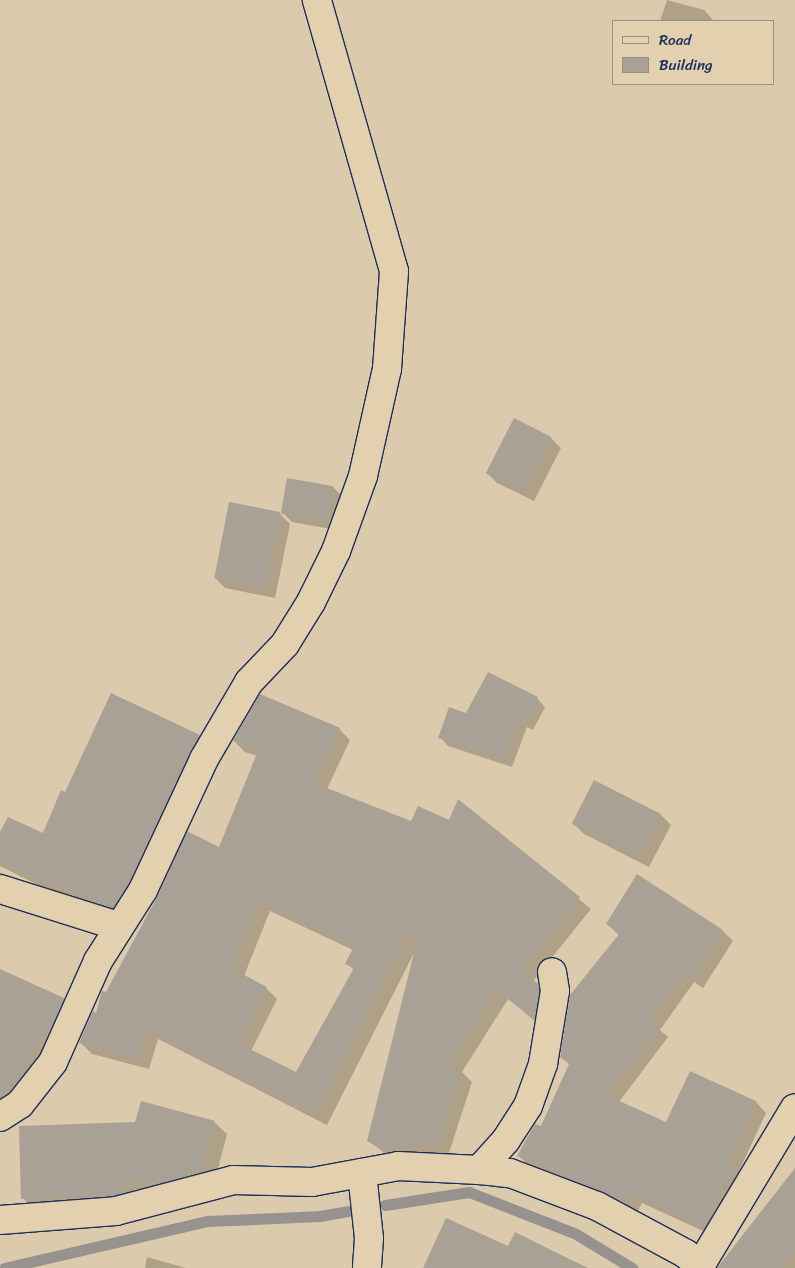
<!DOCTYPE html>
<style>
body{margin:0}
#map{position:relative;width:795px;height:1268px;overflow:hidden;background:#dbcaab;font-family:Sriracha,sans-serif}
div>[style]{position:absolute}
.shadow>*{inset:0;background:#0003}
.stream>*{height:11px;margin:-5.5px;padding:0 5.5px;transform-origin:5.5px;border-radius:5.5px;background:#969290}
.building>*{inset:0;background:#a9a196;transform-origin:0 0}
.roads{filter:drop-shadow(1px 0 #1b2f5e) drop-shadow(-1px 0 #1b2f5e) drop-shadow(0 1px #1b2f5e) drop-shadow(0 -1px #1b2f5e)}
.street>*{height:28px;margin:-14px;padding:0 14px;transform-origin:14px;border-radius:14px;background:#e3d0ae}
span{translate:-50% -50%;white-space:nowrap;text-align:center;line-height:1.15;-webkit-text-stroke:4.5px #e3d0ae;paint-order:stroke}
.legend{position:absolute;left:612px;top:20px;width:162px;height:65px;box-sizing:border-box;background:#e3d0ae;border:1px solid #93908e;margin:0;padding:6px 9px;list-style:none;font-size:15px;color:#1b2f5e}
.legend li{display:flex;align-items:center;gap:10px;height:25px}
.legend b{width:25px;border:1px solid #93908e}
</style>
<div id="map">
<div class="shadow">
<div style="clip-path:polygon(667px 0,704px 10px,714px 21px,660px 21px)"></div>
<div style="clip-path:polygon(515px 420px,551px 438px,561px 448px,534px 501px,497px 483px,487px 473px)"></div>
<div style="clip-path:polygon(333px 487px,343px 497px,337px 530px,292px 522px,282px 512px)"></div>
<div style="clip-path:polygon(230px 503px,280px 514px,290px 524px,275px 598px,225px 588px,215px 578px)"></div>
<div style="clip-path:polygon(537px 698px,545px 707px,533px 730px,527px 727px,512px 767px,448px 746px,440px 737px,467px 715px)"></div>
<div style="clip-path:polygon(evenodd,339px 729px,350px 740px,327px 789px,412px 823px,450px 822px,458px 801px,591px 909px,533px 981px,549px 997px,546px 1030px,508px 999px,462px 1072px,472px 1082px,448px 1156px,393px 1159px,368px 1141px,414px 953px,327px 1125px,158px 1039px,149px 1069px,92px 1054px,80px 1042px,107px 994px,220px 848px,257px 756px,245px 752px,234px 741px,339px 729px,270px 911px,353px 950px,347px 963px,354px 970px,296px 1074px,251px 1051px,277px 999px,266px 988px,244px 976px,270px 911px)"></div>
<div style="clip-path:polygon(199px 736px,211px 748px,126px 919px,65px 895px,64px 898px,0 866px,0 835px,44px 835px)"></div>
<div style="clip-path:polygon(595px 782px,661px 815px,671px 825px,649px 867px,584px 834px,574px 824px)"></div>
<div style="clip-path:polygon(607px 924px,722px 930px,733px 941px,703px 988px,694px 982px,660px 1030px,668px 1037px,619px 1102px,667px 1124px,691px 1072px,756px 1102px,766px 1113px,739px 1171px,744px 1176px,716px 1237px,642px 1203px,638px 1211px,529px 1166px,519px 1156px,541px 1127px,570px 1065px,561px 1057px,620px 936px)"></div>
<div style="clip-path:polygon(0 970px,64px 999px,74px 1009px,33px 1084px,0 1116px)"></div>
<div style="clip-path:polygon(214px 1122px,227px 1134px,214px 1184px,165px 1197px,134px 1189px,134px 1205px,35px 1211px,23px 1198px)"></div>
<div style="clip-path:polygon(795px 1174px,795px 1268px,728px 1268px)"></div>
<div style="clip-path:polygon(516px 1233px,588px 1268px,424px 1268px,508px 1247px)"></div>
<div style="clip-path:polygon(147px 1257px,186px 1268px,145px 1268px)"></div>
</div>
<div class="stream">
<div style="left:385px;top:1205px;width:85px;rotate:-8.8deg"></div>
<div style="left:469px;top:1192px;width:115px;rotate:21.4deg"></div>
<div style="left:576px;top:1234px;width:66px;rotate:31.3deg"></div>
<div style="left:4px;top:1268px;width:208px;rotate:-13deg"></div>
<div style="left:207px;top:1221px;width:113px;rotate:-2.5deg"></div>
<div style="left:320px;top:1216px;width:28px;rotate:-10deg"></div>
</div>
<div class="building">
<div style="left:514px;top:418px;width:42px;height:62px;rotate:27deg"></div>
<div style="left:287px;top:478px;width:47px;height:36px;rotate:10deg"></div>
<div style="left:229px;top:502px;width:52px;height:77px;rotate:11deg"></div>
<div style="clip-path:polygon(488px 672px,538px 697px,524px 723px,518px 720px,503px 759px,438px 738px,449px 707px,466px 713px)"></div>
<div style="clip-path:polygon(111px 693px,200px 735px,129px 882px,113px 908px,53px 883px,52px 886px,0 862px,0 832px,8px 817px,43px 833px,61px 790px,65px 792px)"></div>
<div style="clip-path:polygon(evenodd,260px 694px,340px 728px,314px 783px,411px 821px,418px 806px,449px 820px,458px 799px,580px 897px,521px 970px,538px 984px,534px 1020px,496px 988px,447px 1066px,461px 1070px,437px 1145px,381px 1148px,367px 1141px,418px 938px,407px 934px,315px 1114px,146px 1029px,138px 1059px,79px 1043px,93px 1011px,96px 1013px,102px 991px,106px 992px,157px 897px,187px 831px,219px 847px,258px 751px,233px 741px,260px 694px,258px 901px,354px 946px,345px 964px,354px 968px,296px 1072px,238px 1043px,267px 987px,231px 968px,258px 901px)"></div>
<div style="left:594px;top:780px;width:75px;height:49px;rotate:27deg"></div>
<div style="clip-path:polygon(637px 874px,723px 930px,692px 979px,683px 973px,650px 1019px,658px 1026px,606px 1095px,666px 1122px,690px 1071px,756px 1101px,728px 1162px,735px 1165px,705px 1228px,631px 1194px,628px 1202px,517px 1156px,535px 1124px,541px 1126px,569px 1064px,560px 1057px,570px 995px,620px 933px,606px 924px)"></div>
<div style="clip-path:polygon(0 969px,64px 998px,48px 1034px,41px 1031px,24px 1074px,0 1098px)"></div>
<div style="clip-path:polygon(141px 1101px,215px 1121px,201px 1172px,186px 1171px,184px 1177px,152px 1185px,122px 1177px,122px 1193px,116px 1195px,21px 1199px,19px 1126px,135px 1122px)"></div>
<div style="clip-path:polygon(795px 1168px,795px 1251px,782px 1268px,717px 1268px)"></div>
<div style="clip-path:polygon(446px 1218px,508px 1246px,515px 1232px,586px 1268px,423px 1268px)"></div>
</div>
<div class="roads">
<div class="street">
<div style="left:0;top:889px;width:124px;rotate:17.4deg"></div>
<div style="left:0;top:1117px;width:24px;rotate:-33deg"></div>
<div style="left:20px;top:1104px;width:53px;rotate:-51.8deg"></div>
<div style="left:53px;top:1062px;width:111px;rotate:-66deg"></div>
<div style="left:98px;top:961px;width:84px;rotate:-57.6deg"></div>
<div style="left:143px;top:890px;width:145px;rotate:-65deg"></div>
<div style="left:204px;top:759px;width:89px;rotate:-59.7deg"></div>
<div style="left:249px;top:682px;width:52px;rotate:-46.5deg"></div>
<div style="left:285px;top:644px;width:49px;rotate:-58.2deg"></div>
<div style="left:311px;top:602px;width:57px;rotate:-63.9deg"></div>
<div style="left:336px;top:551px;width:80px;rotate:-70.2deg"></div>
<div style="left:363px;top:476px;width:110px;rotate:-77.4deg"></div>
<div style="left:387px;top:369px;width:98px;rotate:-85.9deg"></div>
<div style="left:394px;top:271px;width:282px;rotate:-105.9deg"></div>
<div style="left:479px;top:1170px;width:40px;rotate:-48deg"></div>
<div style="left:506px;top:1140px;width:40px;rotate:-57.1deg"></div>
<div style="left:528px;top:1106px;width:45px;rotate:-70.3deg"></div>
<div style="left:543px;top:1064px;width:74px;rotate:-80.7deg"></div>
<div style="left:555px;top:991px;width:19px;rotate:-99deg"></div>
<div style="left:362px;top:1173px;width:65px;rotate:83.9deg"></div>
<div style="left:369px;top:1238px;width:30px;rotate:94deg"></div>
<div style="left:0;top:1220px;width:116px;rotate:-4.4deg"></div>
<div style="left:116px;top:1211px;width:121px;rotate:-14.8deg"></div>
<div style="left:233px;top:1180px;width:79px;rotate:1.5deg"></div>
<div style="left:312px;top:1182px;width:87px;rotate:-10.5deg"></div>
<div style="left:398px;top:1166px;width:81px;rotate:2.8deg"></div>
<div style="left:479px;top:1170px;width:31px;rotate:6deg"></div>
<div style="left:510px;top:1173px;width:93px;rotate:20.8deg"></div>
<div style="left:597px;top:1206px;width:101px;rotate:28.3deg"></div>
<div style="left:686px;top:1254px;width:21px;rotate:43deg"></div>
<div style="left:700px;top:1266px;width:184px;rotate:-59deg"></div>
</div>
</div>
<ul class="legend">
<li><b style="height:6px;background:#e3d0ae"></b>Road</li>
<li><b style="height:14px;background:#a9a196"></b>Building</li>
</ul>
</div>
